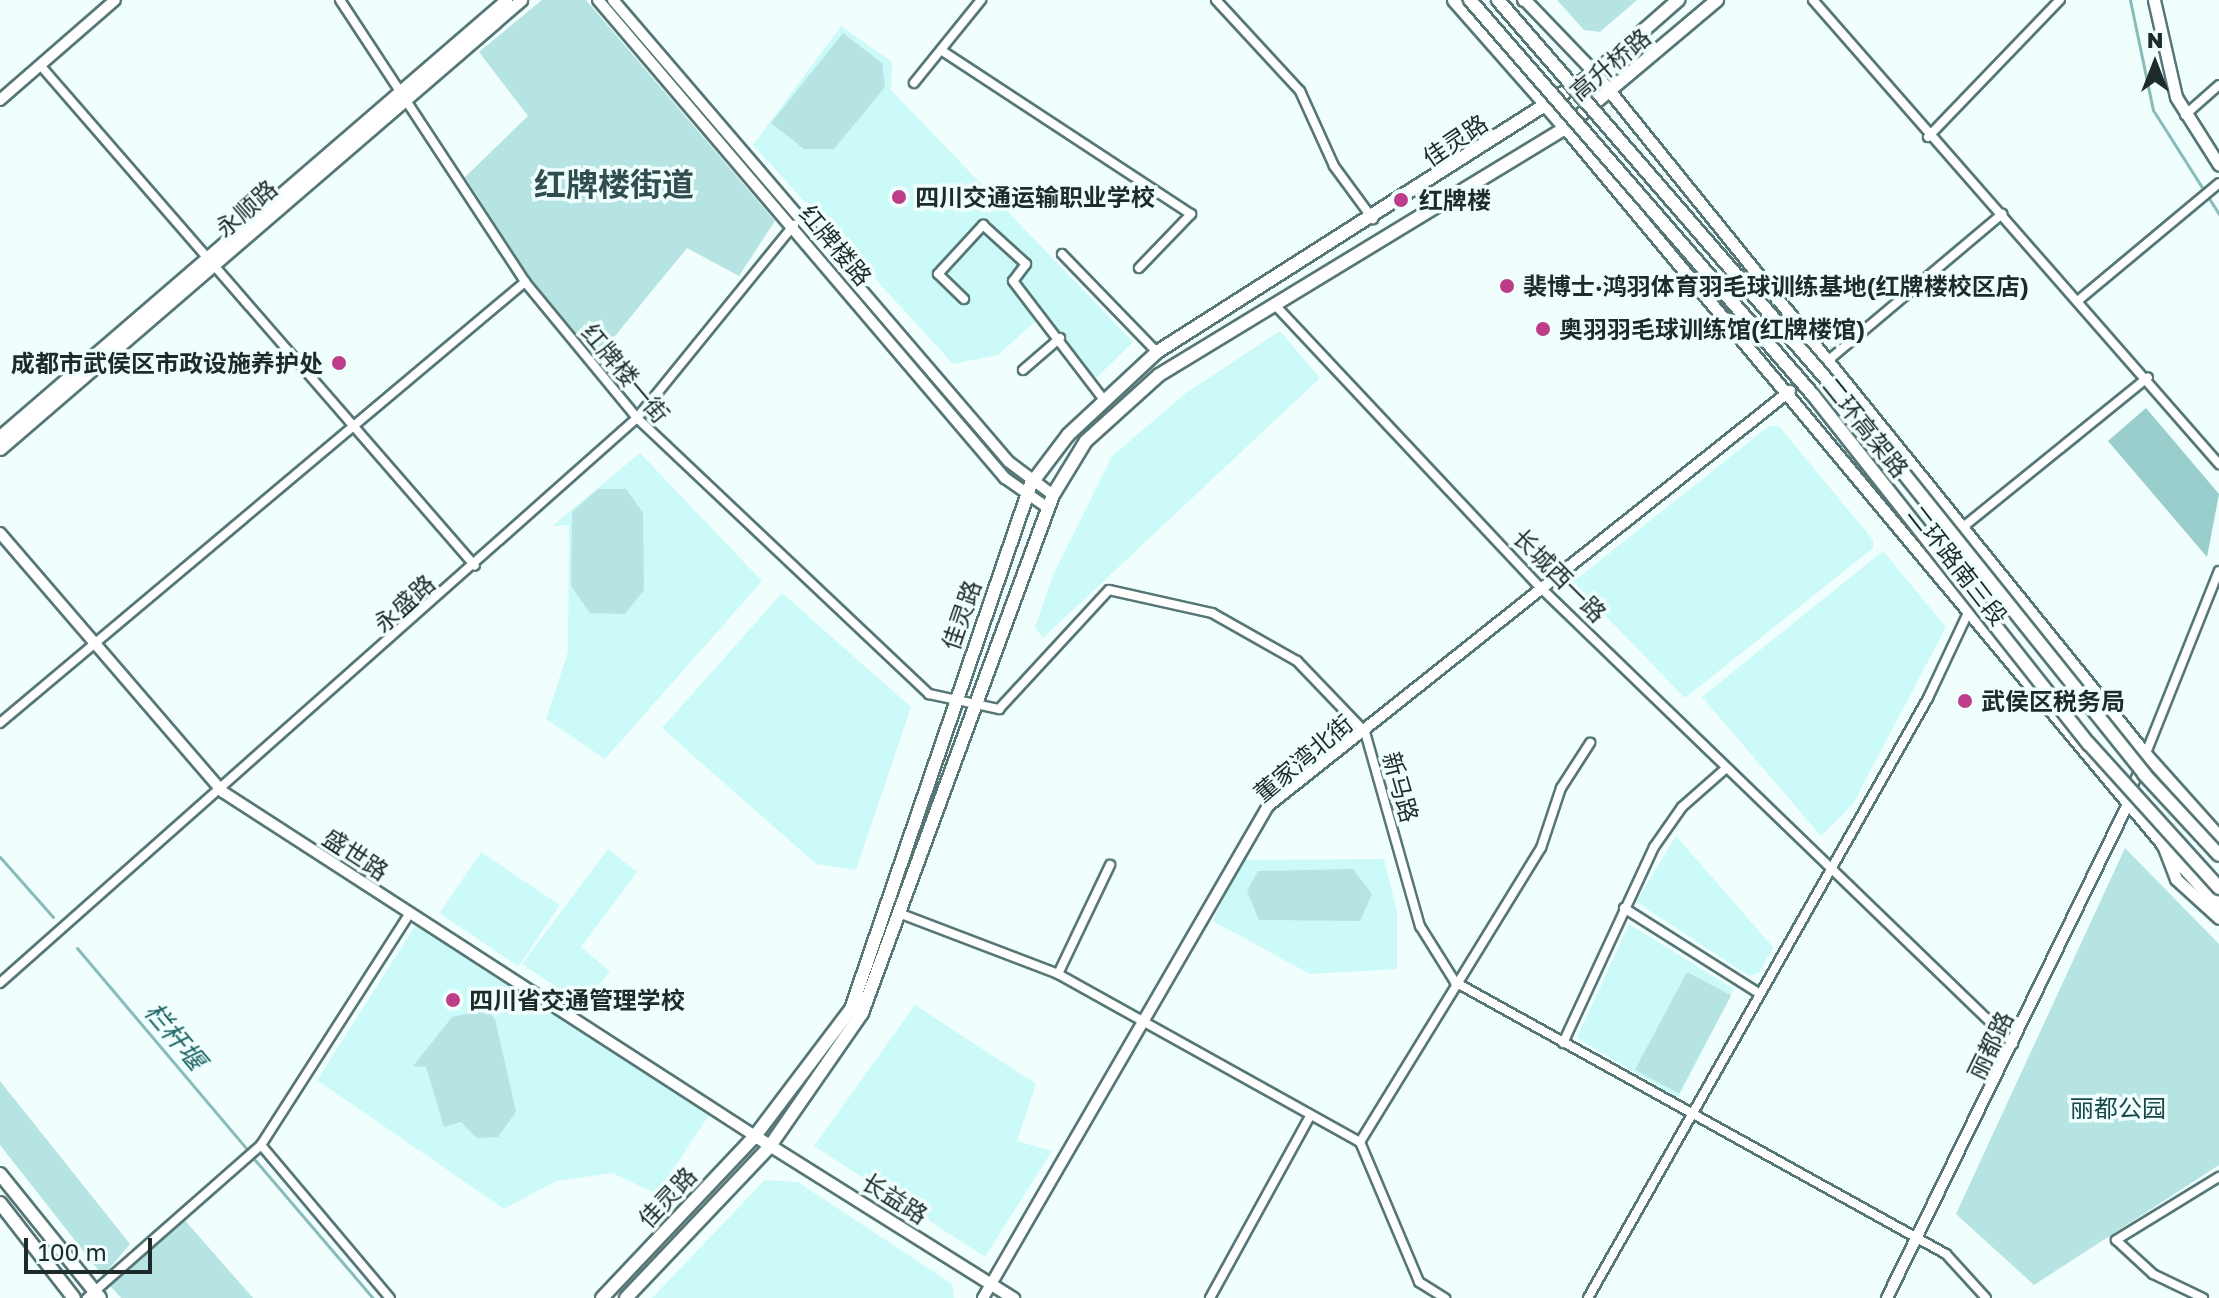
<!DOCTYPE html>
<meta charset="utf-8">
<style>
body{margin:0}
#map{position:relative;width:2219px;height:1298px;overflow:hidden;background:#f0fefe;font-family:"Golos Text","Noto Sans SC",sans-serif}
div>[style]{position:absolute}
.built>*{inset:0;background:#ccfaf9;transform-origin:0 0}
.green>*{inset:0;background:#b5e4e3;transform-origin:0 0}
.forest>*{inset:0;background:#99cecd}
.stream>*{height:3px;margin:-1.5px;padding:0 1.5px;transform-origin:1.5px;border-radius:1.5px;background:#87bcbb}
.roads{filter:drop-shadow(2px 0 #577776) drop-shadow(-2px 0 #577776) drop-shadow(0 2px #577776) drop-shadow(0 -2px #577776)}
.minor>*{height:8px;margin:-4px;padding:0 4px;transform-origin:4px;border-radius:4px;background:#fff}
.tertiary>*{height:10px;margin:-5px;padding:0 5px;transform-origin:5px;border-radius:5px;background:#fff}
.secondary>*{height:11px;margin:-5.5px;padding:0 5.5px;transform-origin:5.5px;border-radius:5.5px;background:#fff}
.primary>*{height:12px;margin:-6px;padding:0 6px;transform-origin:6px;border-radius:6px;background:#fff}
.trunk>*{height:12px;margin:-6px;padding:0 6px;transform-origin:6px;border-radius:6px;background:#fff}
.bridges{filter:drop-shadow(2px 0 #577776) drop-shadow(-2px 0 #577776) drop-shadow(0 2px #577776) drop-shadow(0 -2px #577776)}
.trunk-bridge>*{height:12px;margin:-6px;padding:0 6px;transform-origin:6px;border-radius:6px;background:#fff}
.dots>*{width:22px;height:22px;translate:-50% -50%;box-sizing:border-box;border:4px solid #f0fefe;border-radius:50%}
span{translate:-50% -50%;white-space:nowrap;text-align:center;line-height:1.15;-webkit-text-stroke:7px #f0fefe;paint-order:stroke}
.street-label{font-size:24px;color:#1d2b2a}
.poi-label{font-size:24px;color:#1d2b2a;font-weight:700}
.left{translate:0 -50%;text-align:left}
.right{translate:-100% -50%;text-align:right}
.park-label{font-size:24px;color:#174747}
.water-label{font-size:26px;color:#1c6262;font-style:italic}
.district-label{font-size:32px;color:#2f4e4d;font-weight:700}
.north{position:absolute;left:2115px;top:24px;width:80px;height:80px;-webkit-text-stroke:6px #f0fefe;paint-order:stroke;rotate:0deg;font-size:22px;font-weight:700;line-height:32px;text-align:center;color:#1d2b2a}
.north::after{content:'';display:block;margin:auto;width:28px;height:36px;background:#1d2b2a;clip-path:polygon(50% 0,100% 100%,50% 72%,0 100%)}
.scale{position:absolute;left:24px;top:1238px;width:128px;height:36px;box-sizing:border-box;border:4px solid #1d2b2a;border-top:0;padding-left:10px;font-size:24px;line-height:28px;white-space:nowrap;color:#1d2b2a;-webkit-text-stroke:6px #f0fefe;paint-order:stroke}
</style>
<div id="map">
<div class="built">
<div style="clip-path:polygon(841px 26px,892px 62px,891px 90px,1133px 342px,1087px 387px,1037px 320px,998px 355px,953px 364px,753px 145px)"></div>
<div style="clip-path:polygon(1280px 331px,1320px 378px,1043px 638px,1035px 627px,1053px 575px,1112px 456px,1186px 393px)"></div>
<div style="clip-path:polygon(1769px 426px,1779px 426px,1873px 540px,1873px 548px,1685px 698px,1573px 582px)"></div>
<div style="clip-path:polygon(640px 453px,762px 581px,605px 759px,546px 719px,568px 652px,569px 525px,552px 526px)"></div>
<div style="clip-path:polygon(1883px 551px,1946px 627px,1853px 804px,1821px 836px,1702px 697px)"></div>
<div style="clip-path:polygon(782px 593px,911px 707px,856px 870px,816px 864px,662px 728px)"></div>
<div style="clip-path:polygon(1676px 836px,1773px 947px,1759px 973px,1749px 976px,1636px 902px)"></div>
<div style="clip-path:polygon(608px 849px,637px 872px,581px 947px,610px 971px,583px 1005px,522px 964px)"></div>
<div style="left:481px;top:852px;width:95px;height:74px;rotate:34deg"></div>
<div style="clip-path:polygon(1384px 859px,1397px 911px,1397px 969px,1310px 974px,1213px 921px,1241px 860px)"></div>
<div style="clip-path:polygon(419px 920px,709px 1115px,657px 1194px,612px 1173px,556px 1181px,504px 1209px,317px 1080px)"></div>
<div style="clip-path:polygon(1629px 924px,1734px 989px,1678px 1098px,1577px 1038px)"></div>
<div style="clip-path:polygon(915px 1005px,1036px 1084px,1017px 1141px,1052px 1151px,985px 1257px,814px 1146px)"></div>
<div style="clip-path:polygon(765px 1180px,798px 1182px,952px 1284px,954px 1298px,652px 1298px)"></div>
</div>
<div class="green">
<div style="clip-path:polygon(542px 0,586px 0,775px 221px,739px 276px,687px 248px,597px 358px,529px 276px,465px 177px,528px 116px,479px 52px)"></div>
<div style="clip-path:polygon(1557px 0,1637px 0,1600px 32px,1584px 30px)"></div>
<div style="clip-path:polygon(843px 33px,882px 63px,885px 87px,834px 149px,804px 149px,771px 123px)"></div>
<div style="clip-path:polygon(598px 489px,626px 489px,643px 513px,644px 590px,625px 614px,590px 613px,571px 586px,572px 512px)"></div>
<div style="clip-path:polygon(2125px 848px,2219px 944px,2219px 1165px,2034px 1285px,1956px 1214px)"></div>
<div style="clip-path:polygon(1353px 869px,1372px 894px,1360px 921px,1259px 920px,1247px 891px,1258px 871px)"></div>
<div style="left:1687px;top:972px;width:50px;height:111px;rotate:28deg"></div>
<div style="clip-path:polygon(485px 1010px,495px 1019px,516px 1112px,498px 1137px,477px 1138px,461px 1122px,444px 1127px,426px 1067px,413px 1066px,452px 1017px)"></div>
<div style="clip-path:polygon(0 1081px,130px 1244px,103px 1276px,0 1145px)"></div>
<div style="clip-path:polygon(182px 1217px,253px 1298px,121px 1298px,107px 1282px)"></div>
</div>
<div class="forest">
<div style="clip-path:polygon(2146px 408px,2219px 494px,2207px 557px,2108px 441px)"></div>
</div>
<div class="stream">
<div style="left:2130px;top:0;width:112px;rotate:78.2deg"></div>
<div style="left:2153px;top:110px;width:123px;rotate:57.6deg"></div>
<div style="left:0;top:857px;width:80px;rotate:48.5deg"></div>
<div style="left:77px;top:948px;width:262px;rotate:49.8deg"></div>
<div style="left:255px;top:1160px;width:182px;rotate:49.5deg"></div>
</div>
<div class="roads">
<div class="minor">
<div style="left:340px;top:0;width:337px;rotate:56.7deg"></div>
<div style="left:525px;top:282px;width:176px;rotate:50.5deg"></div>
<div style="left:637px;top:418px;width:402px;rotate:43.4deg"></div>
<div style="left:929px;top:694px;width:72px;rotate:12.1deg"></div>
<div style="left:999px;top:709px;width:162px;rotate:-47.3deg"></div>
<div style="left:1109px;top:590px;width:106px;rotate:12.6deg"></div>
<div style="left:1212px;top:613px;width:98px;rotate:29.5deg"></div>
<div style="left:1297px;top:661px;width:98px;rotate:46.2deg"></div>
<div style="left:1365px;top:732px;width:202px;rotate:74.2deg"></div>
<div style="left:1420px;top:926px;width:66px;rotate:58deg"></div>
<div style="left:1455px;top:982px;width:561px;rotate:28.99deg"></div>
<div style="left:1946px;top:1254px;width:59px;rotate:47.7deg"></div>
<div style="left:1216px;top:0;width:124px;rotate:47.3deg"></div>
<div style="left:1300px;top:91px;width:82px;rotate:65.6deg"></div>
<div style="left:1334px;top:166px;width:66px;rotate:53.7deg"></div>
<div style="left:1813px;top:0;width:617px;rotate:48.81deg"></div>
<div style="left:941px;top:50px;width:299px;rotate:33.3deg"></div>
<div style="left:1191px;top:214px;width:75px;rotate:133.9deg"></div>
<div style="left:40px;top:65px;width:663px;rotate:49.03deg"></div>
<div style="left:914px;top:83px;width:107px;rotate:-51.1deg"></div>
<div style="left:2185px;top:115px;width:45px;rotate:-41.4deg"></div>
<div style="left:1928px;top:137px;width:190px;rotate:-46.1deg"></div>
<div style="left:1062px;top:254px;width:136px;rotate:45.9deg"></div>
<div style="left:964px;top:299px;width:36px;rotate:-136deg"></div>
<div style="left:938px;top:274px;width:67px;rotate:-47.4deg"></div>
<div style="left:983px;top:225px;width:58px;rotate:42.2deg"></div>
<div style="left:1026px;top:264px;width:21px;rotate:127deg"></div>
<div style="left:1013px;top:281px;width:150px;rotate:52.6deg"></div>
<div style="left:2080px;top:299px;width:181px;rotate:-39.8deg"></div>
<div style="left:1274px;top:304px;width:391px;rotate:46.8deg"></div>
<div style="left:1542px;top:589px;width:655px;rotate:44.01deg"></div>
<div style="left:1831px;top:358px;width:224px;rotate:-40.1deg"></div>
<div style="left:1023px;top:370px;width:49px;rotate:-40.9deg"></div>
<div style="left:1931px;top:553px;width:279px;rotate:-39deg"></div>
<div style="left:0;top:723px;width:686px;rotate:-40.03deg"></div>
<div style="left:2130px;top:793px;width:239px;rotate:-68.2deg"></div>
<div style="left:1624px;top:908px;width:157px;rotate:32.3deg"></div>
<div style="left:901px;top:914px;width:168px;rotate:20.9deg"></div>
<div style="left:1058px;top:974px;width:346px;rotate:29.1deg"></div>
<div style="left:1058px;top:974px;width:121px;rotate:-64.5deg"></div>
<div style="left:0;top:983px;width:851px;rotate:-41.57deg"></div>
<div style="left:637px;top:418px;width:249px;rotate:-50.9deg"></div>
<div style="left:1563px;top:1043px;width:216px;rotate:-65.1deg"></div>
<div style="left:1654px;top:847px;width:49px;rotate:-55deg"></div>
<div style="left:1682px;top:807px;width:56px;rotate:-41.4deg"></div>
<div style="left:1360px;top:1142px;width:345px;rotate:-58.4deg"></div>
<div style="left:1541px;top:848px;width:63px;rotate:-71.6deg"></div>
<div style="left:1561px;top:788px;width:54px;rotate:-57.2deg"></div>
<div style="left:1360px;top:1142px;width:152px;rotate:67.1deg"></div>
<div style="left:1419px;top:1282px;width:31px;rotate:32deg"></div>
<div style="left:261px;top:1145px;width:200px;rotate:49.9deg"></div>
<div style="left:87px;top:1298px;width:232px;rotate:-41.3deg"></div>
<div style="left:261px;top:1145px;width:276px;rotate:-57.3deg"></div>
<div style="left:1210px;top:1298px;width:205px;rotate:-61.2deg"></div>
<div style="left:1588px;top:1298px;width:690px;rotate:-60.46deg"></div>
<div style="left:1928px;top:698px;width:94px;rotate:-64.8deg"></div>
<div style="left:2203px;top:1298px;width:55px;rotate:-154.4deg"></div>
<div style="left:2153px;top:1274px;width:50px;rotate:-137.4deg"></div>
<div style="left:2116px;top:1240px;width:121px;rotate:-31.5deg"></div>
</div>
<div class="tertiary">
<div style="left:598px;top:0;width:628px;rotate:49.59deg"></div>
<div style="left:1005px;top:478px;width:52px;rotate:34.9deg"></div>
<div style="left:613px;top:0;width:608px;rotate:49.4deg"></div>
<div style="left:1009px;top:462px;width:55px;rotate:36.9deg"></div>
<div style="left:0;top:100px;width:152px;rotate:-41deg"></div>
<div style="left:0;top:533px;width:342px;rotate:49.3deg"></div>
<div style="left:223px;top:792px;width:634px;rotate:32.89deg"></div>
<div style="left:983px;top:1298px;width:569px;rotate:-59.92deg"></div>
<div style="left:1268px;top:806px;width:667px;rotate:-38.49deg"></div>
<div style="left:1887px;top:1298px;width:545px;rotate:-64deg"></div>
</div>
<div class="secondary">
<div style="left:1453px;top:0;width:141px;rotate:48.7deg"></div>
<div style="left:1525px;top:0;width:101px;rotate:46.2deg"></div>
<div style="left:1595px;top:73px;width:872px;rotate:51.05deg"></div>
<div style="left:2143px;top:751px;width:114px;rotate:48.2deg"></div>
<div style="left:2154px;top:0;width:99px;rotate:77.2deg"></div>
<div style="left:2176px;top:97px;width:80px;rotate:57.7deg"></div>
<div style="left:1565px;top:128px;width:934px;rotate:50.17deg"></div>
<div style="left:2163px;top:845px;width:36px;rotate:69deg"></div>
<div style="left:2176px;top:879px;width:58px;rotate:42.2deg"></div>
<div style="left:0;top:436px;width:668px;rotate:-40.75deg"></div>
<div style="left:0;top:449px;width:688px;rotate:-40.75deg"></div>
<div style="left:755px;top:1136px;width:305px;rotate:32.1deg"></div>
</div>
<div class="primary">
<div style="left:1546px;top:106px;width:29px;rotate:49deg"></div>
<div style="left:0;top:1174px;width:159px;rotate:51.1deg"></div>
<div style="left:0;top:1203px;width:120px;rotate:52.1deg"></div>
<div style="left:602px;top:1298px;width:223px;rotate:-46.6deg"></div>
<div style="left:755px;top:1136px;width:159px;rotate:-52.9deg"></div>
<div style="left:851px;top:1009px;width:555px;rotate:-71.08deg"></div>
<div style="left:1031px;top:484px;width:61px;rotate:-52.9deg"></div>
<div style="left:1068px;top:435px;width:122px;rotate:-43deg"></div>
<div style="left:1157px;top:352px;width:519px;rotate:-32.5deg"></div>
<div style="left:1595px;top:73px;width:111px;rotate:-41.3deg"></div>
<div style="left:626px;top:1298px;width:209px;rotate:-46.5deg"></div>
<div style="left:770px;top:1146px;width:162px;rotate:-55.3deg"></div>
<div style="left:862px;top:1013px;width:552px;rotate:-69.76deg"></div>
<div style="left:1053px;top:495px;width:63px;rotate:-58.6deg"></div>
<div style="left:1086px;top:441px;width:98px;rotate:-42.1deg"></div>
<div style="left:1159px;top:375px;width:475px;rotate:-31.3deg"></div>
<div style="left:1565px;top:128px;width:199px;rotate:-40.1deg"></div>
</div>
<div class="trunk">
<div style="left:1524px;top:0;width:1px"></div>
<div style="left:2218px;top:836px;width:1px;rotate:45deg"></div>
<div style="left:2163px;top:845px;width:83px;rotate:47.4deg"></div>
</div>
</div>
<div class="bridges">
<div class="trunk-bridge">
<div style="left:1470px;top:0;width:523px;rotate:49.03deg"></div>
<div style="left:1813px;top:395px;width:445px;rotate:51.7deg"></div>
<div style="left:2089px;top:744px;width:194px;rotate:47.9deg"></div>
<div style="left:1498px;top:0;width:535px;rotate:49.1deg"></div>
<div style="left:1848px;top:404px;width:474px;rotate:51.3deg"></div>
<div style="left:2144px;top:774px;width:110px;rotate:47.2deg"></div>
</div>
</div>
<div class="dots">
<div style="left:899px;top:197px;background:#bd3d88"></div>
<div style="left:1401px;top:200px;background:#bd3d88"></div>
<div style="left:1507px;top:286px;background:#bd3d88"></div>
<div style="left:1543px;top:329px;background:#bd3d88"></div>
<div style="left:339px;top:363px;background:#bd3d88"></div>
<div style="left:1965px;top:701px;background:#bd3d88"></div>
<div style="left:453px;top:1000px;background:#bd3d88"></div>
</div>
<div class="street-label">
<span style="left:1610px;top:64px;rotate:-40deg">高升桥路</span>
<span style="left:1455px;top:140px;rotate:-34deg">佳灵路</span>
<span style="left:246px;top:208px;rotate:-41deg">永顺路</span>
<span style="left:836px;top:245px;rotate:50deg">红牌楼路</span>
<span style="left:626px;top:373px;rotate:50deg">红牌楼一街</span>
<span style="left:1866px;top:427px;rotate:51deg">二环高架路</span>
<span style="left:1958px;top:565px;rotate:52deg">二环路南三段</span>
<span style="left:1560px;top:575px;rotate:45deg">长城西一路</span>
<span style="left:404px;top:603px;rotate:-42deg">永盛路</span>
<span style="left:961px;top:615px;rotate:-71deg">佳灵路</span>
<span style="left:1303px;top:758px;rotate:-40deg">董家湾北街</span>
<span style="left:1401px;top:787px;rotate:74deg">新马路</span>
<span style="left:356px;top:854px;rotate:33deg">盛世路</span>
<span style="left:1990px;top:1045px;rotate:-64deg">丽都路</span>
<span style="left:667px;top:1197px;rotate:-47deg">佳灵路</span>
<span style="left:895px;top:1198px;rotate:32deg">长益路</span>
</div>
<div class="poi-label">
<span class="left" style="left:915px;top:197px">四川交通运输职业学校</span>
<span class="left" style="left:1419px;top:200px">红牌楼</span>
<span class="left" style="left:1523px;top:286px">裴博士·鸿羽体育羽毛球训练基地(红牌楼校区店)</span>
<span class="left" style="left:1559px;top:329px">奥羽羽毛球训练馆(红牌楼馆)</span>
<span class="right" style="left:323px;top:363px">成都市武侯区市政设施养护处</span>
<span class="left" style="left:1981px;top:701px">武侯区税务局</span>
<span class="left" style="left:469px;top:1000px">四川省交通管理学校</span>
</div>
<div class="park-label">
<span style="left:2118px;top:1108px">丽都公园</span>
</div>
<div class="water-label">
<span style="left:175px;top:1036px;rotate:50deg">栏杆堰</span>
</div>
<div class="district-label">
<span style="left:614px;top:184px">红牌楼街道</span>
</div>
<div class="north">N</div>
<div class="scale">100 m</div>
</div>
